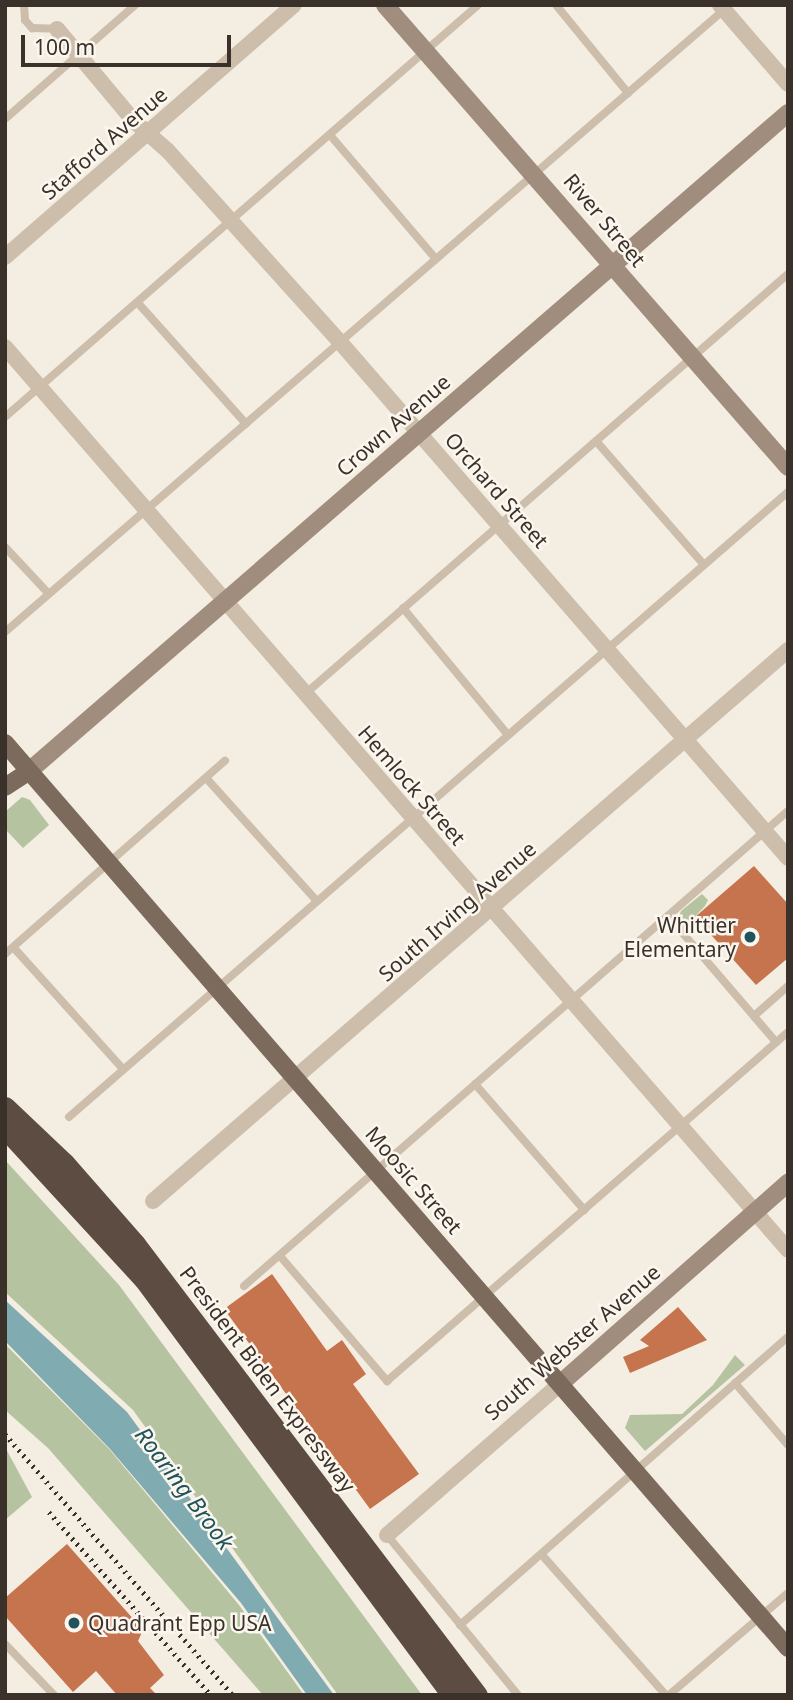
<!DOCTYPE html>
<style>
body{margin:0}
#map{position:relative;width:793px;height:1700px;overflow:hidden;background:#f4ede1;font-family:"Noto Sans",sans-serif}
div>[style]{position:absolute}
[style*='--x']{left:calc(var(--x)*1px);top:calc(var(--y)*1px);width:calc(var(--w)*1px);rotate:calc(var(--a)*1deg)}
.green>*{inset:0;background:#b5c3a0}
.water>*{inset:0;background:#80abb1}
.building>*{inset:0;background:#c6744d}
.lane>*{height:8px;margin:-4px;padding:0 4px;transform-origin:4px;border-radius:4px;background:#cdbeac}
.street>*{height:16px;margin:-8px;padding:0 8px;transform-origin:8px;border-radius:8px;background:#cdbeac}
.secondary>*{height:18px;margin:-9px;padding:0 9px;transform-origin:9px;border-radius:9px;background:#a08d7d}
.primary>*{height:18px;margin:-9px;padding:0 9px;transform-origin:9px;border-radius:9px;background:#7c6a5c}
.highway>*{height:21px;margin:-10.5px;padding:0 10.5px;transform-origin:10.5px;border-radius:10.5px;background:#5c4c42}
.rail>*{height:4.5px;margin-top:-2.25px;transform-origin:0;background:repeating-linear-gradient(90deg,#3b312b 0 2px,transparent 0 7px)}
.dots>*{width:19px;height:19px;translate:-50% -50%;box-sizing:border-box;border:4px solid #fbf6ee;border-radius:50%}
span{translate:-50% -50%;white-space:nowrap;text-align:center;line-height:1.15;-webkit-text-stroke:5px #fbf6ee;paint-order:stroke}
.street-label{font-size:21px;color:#3b312b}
.poi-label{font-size:21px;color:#3b312b}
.right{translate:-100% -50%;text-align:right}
.left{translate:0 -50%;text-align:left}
.water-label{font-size:23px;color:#20545d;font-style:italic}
.frame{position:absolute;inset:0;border:7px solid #3b312b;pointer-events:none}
.scale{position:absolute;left:21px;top:35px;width:210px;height:32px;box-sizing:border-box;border:4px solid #3b312b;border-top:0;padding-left:9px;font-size:21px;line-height:24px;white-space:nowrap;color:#3b312b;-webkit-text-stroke:5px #fbf6ee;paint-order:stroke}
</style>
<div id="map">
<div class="green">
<div style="clip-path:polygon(22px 797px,30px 800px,49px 825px,23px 848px,5px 829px,5px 812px)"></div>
<div style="clip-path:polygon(702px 894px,708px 900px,705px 906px,683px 929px,678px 919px,681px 911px)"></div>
<div style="clip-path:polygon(5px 1160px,119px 1285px,422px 1695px,338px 1695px,133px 1410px,5px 1292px)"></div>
<div style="clip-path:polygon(5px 1344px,110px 1450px,239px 1605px,304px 1695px,263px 1695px,48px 1448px,5px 1410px)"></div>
<div style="clip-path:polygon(735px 1355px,745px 1365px,645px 1451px,625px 1428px,630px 1415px,682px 1414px,713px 1385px)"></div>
<div style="clip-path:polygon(5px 1447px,32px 1497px,5px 1520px)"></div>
</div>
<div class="water">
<div style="clip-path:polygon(5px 1300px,127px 1412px,334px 1695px,307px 1695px,241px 1603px,110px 1449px,5px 1341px)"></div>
</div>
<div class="building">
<div style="clip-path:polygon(754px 866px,788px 904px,788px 958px,756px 985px,695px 917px)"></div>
<div style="clip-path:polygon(272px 1274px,327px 1351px,342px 1340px,366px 1374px,353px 1384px,419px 1474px,370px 1509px,224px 1309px)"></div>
<div style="clip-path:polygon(678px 1307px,707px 1340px,630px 1373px,623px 1357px,649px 1346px,640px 1340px)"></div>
<div style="clip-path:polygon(67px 1544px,143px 1630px,138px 1641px,164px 1675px,150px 1688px,157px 1695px,117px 1695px,96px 1671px,73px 1692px,5px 1616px,5px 1598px)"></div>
</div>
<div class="lane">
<div style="--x:24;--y:5;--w:15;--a:86"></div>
<div style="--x:25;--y:20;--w:11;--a:49"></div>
<div style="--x:32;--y:28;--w:25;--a:2"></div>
<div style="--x:556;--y:5;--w:114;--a:50.7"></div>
<div style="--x:5;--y:119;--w:173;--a:-41.2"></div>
<div style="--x:330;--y:135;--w:163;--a:49.5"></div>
<div style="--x:138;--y:303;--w:162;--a:48.2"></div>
<div style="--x:5;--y:417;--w:627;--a:-41.06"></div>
<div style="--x:596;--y:441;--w:164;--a:48.9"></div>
<div style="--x:5;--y:547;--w:64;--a:46.9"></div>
<div style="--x:403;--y:608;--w:165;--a:50.4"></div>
<div style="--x:5;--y:632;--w:952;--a:-40.87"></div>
<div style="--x:305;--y:694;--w:640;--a:-41.01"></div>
<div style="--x:207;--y:779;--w:163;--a:48"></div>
<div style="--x:668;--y:916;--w:166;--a:49.4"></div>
<div style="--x:14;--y:948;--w:163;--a:48"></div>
<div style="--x:5;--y:954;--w:293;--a:-41.3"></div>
<div style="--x:754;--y:1016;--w:45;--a:-41.4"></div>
<div style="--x:475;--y:1084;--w:167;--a:49.1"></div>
<div style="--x:69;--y:1117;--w:953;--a:-41"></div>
<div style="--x:280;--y:1256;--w:165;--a:49.4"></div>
<div style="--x:387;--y:1381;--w:532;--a:-41.03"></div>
<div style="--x:244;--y:1286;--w:722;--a:-41.13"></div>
<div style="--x:735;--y:1383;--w:82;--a:49.5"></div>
<div style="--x:387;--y:1535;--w:207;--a:50.7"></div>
<div style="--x:542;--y:1555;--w:187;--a:48.5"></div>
<div style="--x:460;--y:1625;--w:436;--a:-41.3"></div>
<div style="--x:5;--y:1644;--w:71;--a:46.1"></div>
<div style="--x:669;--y:1695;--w:157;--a:-40.6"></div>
</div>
<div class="street">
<div style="--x:720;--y:5;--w:104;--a:49.3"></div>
<div style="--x:57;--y:29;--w:120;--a:50.1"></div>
<div style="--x:134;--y:121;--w:45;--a:41.4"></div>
<div style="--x:168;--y:151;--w:257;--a:48"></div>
<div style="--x:340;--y:342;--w:683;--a:49.03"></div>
<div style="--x:5;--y:257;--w:383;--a:-41.1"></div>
<div style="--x:5;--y:347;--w:1195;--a:49.07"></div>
<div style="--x:153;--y:1201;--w:841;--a:-40.95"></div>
<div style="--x:387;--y:1535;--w:231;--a:-41.1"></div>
</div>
<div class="secondary">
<div style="--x:385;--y:5;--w:613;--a:48.9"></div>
<div style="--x:28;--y:772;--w:1006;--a:-40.93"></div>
<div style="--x:561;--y:1383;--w:303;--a:-41.4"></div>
</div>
<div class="primary">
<div style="--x:5;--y:743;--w:1197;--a:49.13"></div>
<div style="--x:5;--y:787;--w:27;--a:-33"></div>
</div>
<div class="highway">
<div style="--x:5;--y:1107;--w:81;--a:43.5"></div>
<div style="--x:64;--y:1163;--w:108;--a:48.8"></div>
<div style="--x:135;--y:1244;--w:566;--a:52.83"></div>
<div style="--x:5;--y:1128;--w:205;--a:47.4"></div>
<div style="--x:144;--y:1279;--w:518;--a:53.48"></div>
</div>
<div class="rail">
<div style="--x:5;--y:1434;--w:347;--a:48.9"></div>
<div style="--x:49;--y:1512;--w:244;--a:48.5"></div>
</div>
<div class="dots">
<div style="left:750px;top:937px;background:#20545d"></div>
<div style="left:74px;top:1623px;background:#20545d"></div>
</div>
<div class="street-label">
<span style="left:104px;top:143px;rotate:-41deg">Stafford Avenue</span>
<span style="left:605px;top:220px;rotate:50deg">River Street</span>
<span style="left:393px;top:425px;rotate:-41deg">Crown Avenue</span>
<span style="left:497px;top:490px;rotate:49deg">Orchard Street</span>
<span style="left:412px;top:785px;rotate:49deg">Hemlock Street</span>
<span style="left:457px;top:911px;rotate:-41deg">South Irving Avenue</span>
<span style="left:414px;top:1180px;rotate:49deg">Moosic Street</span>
<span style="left:572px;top:1342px;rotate:-41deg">South Webster Avenue</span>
<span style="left:268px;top:1379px;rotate:53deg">President Biden Expressway</span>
</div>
<div class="poi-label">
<span class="right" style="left:736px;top:937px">Whittier<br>Elementary</span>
<span class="left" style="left:88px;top:1623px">Quadrant Epp USA</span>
</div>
<div class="water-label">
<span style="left:185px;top:1488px;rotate:53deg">Roaring Brook</span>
</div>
<div class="frame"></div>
<div class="scale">100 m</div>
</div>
